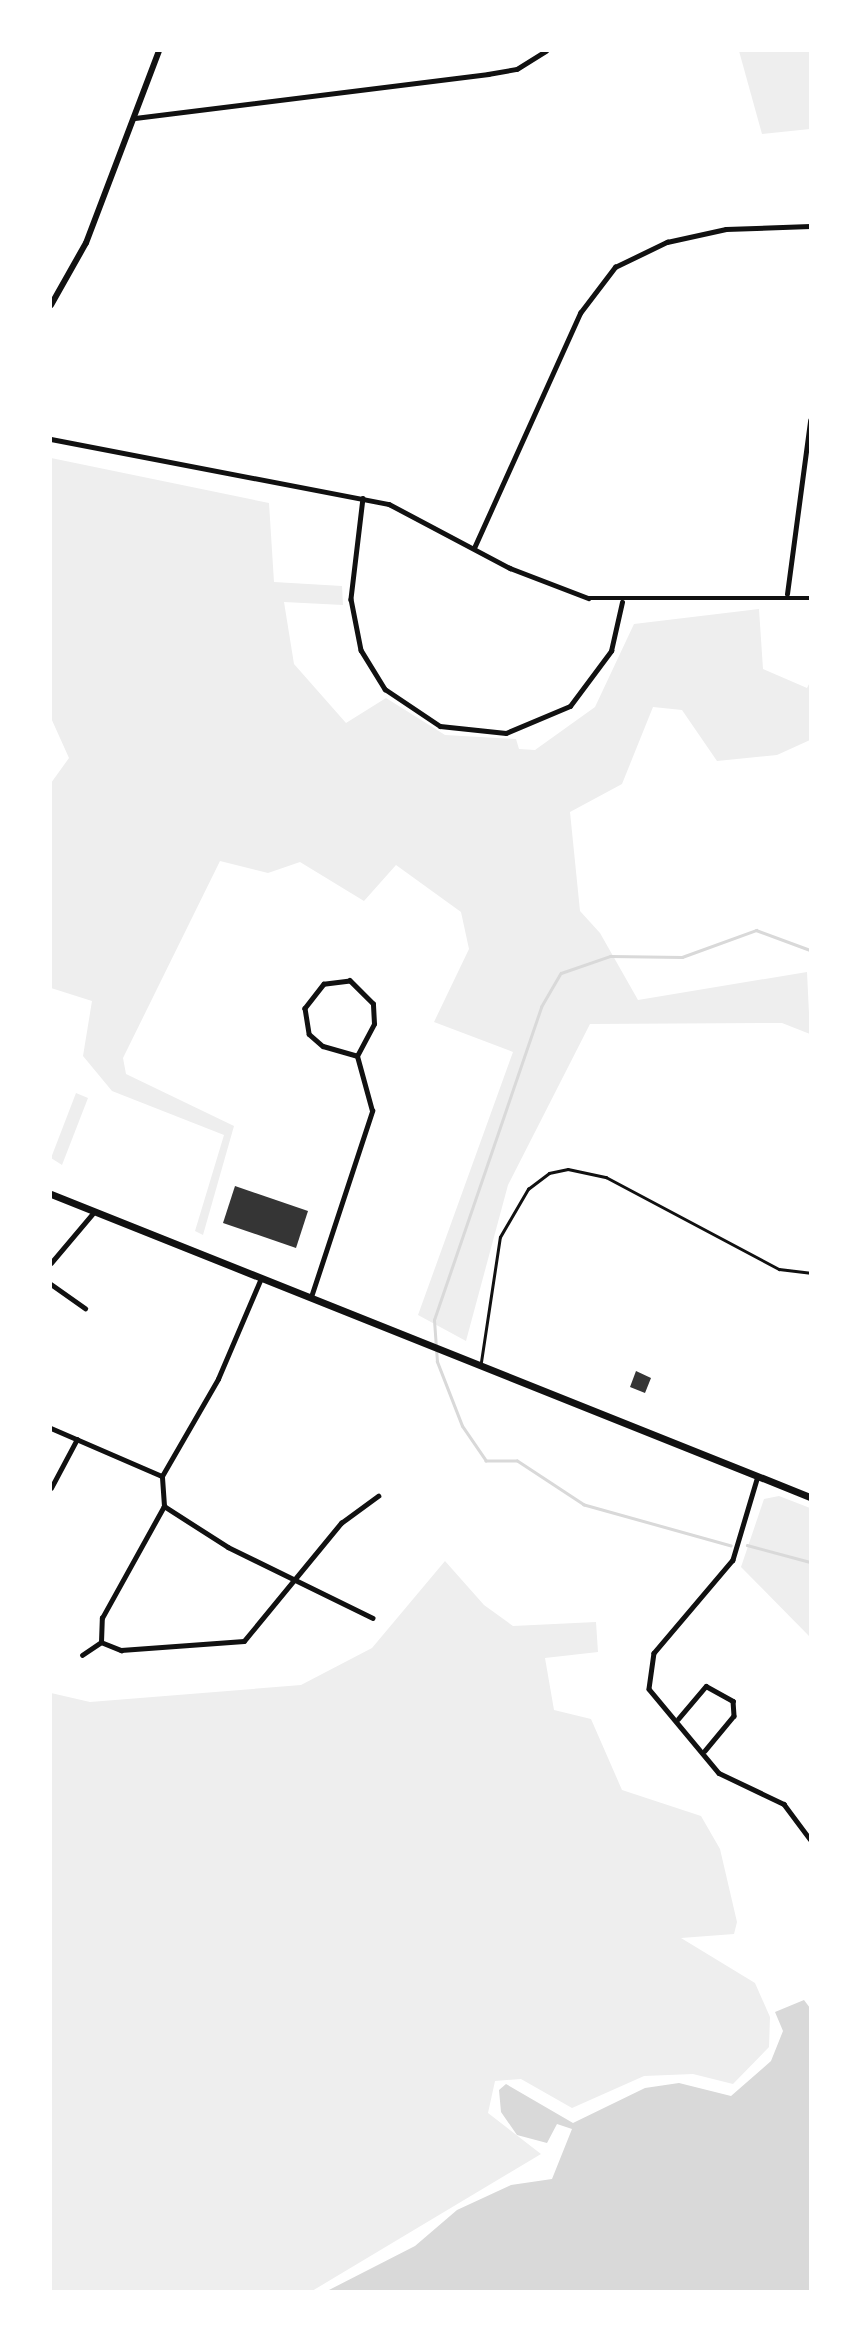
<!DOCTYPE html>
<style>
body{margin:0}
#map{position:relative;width:861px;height:2342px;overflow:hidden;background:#fff;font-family:"Public Sans",sans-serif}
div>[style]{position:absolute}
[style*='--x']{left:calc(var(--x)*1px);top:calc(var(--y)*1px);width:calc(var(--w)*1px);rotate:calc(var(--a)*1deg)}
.green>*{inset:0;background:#eee}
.water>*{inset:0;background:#d9d9d9}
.stream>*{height:2.5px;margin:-1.25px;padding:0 1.25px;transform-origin:1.25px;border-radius:1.25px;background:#d9d9d9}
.building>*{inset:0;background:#353535}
.service>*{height:2.5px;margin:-1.25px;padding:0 1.25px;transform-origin:1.25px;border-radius:1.25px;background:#111}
.minor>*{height:4.5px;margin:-2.25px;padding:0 2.25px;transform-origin:2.25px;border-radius:2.25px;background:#111}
.secondary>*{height:6px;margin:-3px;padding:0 3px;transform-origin:3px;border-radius:3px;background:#111}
.primary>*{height:7px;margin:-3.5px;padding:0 3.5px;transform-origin:3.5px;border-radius:3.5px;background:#111}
span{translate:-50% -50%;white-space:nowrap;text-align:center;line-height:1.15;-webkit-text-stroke:7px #fff;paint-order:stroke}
.frame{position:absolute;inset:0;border:52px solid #fff;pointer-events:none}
</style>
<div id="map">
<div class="green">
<div style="clip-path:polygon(739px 51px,810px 51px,810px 129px,762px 134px)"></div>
<div style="clip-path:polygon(51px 458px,269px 503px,274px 582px,342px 586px,343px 605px,284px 602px,294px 664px,346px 723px,386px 698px,445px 735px,516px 739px,519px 749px,535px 750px,595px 707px,634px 624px,759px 609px,763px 669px,807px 688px,810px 682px,810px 740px,777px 755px,717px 761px,682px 710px,653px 707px,622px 784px,570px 812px,580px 911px,600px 933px,638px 1000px,807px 972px,810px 1034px,782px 1023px,590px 1024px,508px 1185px,466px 1341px,418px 1315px,513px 1052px,434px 1022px,469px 949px,461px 912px,396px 865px,364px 901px,300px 862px,268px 873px,220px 861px,123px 1058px,126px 1074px,234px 1126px,203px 1235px,195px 1231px,224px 1135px,112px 1091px,83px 1056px,92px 1001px,51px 988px,51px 783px,69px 758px,51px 718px)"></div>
<div style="clip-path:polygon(76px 1093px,88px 1098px,62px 1165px,51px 1158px)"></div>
<div style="clip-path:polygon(779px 1496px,810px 1508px,810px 1637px,741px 1567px,764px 1499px)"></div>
<div style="clip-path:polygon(445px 1561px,484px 1605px,513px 1626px,596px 1622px,598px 1652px,545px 1658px,554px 1710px,591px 1719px,622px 1790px,701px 1816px,720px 1849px,737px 1922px,734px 1934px,681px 1938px,755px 1983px,770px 2017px,769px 2047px,733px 2084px,693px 2074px,644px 2076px,572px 2108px,521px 2079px,495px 2081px,488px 2113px,541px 2154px,312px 2291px,51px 2291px,51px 1693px,90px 1702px,301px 1685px,372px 1648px)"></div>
</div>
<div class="water">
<div style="clip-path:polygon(804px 2000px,810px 2008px,810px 2291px,327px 2291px,415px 2246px,457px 2210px,511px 2185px,552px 2179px,572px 2129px,557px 2124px,547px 2143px,517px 2135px,501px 2112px,499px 2090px,506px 2084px,573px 2123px,645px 2088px,679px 2083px,731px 2096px,771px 2061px,783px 2031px,775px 2012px)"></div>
</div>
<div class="stream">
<div style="--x:747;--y:1545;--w:65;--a:15.1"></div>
<div style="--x:731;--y:1546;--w:153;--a:-164.4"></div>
<div style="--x:584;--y:1505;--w:80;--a:-146.7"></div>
<div style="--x:517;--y:1461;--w:31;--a:180"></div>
<div style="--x:486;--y:1461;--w:42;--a:-124.4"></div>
<div style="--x:462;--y:1426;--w:69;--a:-111.3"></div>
<div style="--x:437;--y:1362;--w:42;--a:-94.1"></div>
<div style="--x:434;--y:1320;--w:331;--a:-71.1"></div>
<div style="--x:541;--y:1007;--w:39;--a:-60"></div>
<div style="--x:561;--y:973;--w:52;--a:-19.1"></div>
<div style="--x:610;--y:956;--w:72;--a:0.8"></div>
<div style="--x:682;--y:957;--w:79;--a:-20"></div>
<div style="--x:756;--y:930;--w:58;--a:20.3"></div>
</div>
<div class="building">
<div style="clip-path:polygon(235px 1186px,308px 1211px,296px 1248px,223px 1223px)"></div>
<div style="clip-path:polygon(636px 1371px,651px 1378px,645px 1393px,630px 1387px)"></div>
</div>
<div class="service">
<div style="--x:481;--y:1362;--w:126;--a:-81.4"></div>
<div style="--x:500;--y:1237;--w:56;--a:-59.7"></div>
<div style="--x:528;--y:1189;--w:26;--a:-37"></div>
<div style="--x:549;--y:1173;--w:19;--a:-12"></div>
<div style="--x:568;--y:1169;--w:39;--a:12"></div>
<div style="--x:606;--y:1177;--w:196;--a:28"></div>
<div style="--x:779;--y:1269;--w:31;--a:7"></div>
</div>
<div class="minor">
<div style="--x:135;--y:118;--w:356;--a:-7.1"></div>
<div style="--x:488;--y:74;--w:29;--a:-10"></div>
<div style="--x:517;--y:69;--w:34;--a:-32"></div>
<div style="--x:51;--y:439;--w:344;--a:10.9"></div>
<div style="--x:389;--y:504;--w:137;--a:27.9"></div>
<div style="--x:510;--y:568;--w:84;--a:21"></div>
<div style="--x:588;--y:598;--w:222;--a:0"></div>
<div style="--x:363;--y:498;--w:102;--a:96.8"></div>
<div style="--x:351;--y:599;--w:52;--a:78.9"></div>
<div style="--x:361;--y:650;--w:46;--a:58.4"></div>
<div style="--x:385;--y:689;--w:66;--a:33.9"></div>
<div style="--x:440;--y:726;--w:66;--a:6.1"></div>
<div style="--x:506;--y:733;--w:69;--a:-22.9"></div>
<div style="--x:570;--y:706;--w:69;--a:-53.3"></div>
<div style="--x:611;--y:651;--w:50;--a:-77.3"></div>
<div style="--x:474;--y:548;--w:258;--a:-65.7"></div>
<div style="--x:580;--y:313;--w:58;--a:-52.7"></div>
<div style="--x:615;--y:267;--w:58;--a:-25.7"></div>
<div style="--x:667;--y:242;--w:60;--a:-12.4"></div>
<div style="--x:726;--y:229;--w:84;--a:-2"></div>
<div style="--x:787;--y:594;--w:175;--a:-82.4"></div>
<div style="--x:51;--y:1263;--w:67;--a:-49.9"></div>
<div style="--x:51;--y:1284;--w:42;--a:35.2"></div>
<div style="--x:311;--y:1297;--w:196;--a:-71.8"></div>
<div style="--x:372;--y:1111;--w:57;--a:-105.3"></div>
<div style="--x:357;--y:1056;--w:36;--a:-62"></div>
<div style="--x:374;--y:1024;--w:20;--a:-93"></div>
<div style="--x:373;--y:1004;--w:33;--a:-135"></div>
<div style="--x:350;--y:981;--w:26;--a:173"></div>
<div style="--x:324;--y:984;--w:31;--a:128"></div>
<div style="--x:305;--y:1008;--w:26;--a:81"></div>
<div style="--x:309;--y:1034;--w:18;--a:41"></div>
<div style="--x:323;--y:1046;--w:35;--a:16"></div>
<div style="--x:51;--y:1428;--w:121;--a:23.4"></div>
<div style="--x:758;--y:1476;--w:88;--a:106.6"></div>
<div style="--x:733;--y:1560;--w:122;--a:130.3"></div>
<div style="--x:654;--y:1653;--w:36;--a:98"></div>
<div style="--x:649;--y:1689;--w:109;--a:50.2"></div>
<div style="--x:719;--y:1773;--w:72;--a:25.5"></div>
<div style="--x:784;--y:1804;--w:44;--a:53.4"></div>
<div style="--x:51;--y:1488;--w:55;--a:-62"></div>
<div style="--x:164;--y:1506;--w:76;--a:32.6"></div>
<div style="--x:228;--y:1547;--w:161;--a:26.1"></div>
<div style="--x:101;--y:1642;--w:22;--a:22"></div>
<div style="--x:121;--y:1650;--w:123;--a:-4.2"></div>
<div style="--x:244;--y:1641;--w:153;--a:-50.6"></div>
<div style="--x:341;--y:1523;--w:46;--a:-36.1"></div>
<div style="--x:82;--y:1655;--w:23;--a:-34"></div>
<div style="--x:101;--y:1642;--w:24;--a:-88"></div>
<div style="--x:102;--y:1618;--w:128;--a:-61"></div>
<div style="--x:164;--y:1506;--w:30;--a:-94"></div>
<div style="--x:162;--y:1476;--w:112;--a:-60"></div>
<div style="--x:218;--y:1379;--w:110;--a:-66.9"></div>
<div style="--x:678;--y:1719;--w:43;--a:-49.7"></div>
<div style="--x:706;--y:1686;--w:31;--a:29"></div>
<div style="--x:733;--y:1701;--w:15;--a:86"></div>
<div style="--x:734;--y:1716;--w:45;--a:129.6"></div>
</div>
<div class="secondary">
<div style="--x:51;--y:305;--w:71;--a:-60.6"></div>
<div style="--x:86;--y:243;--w:205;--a:-69.2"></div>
</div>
<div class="primary">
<div style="--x:51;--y:1194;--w:817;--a:21.76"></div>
</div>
<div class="frame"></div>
</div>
